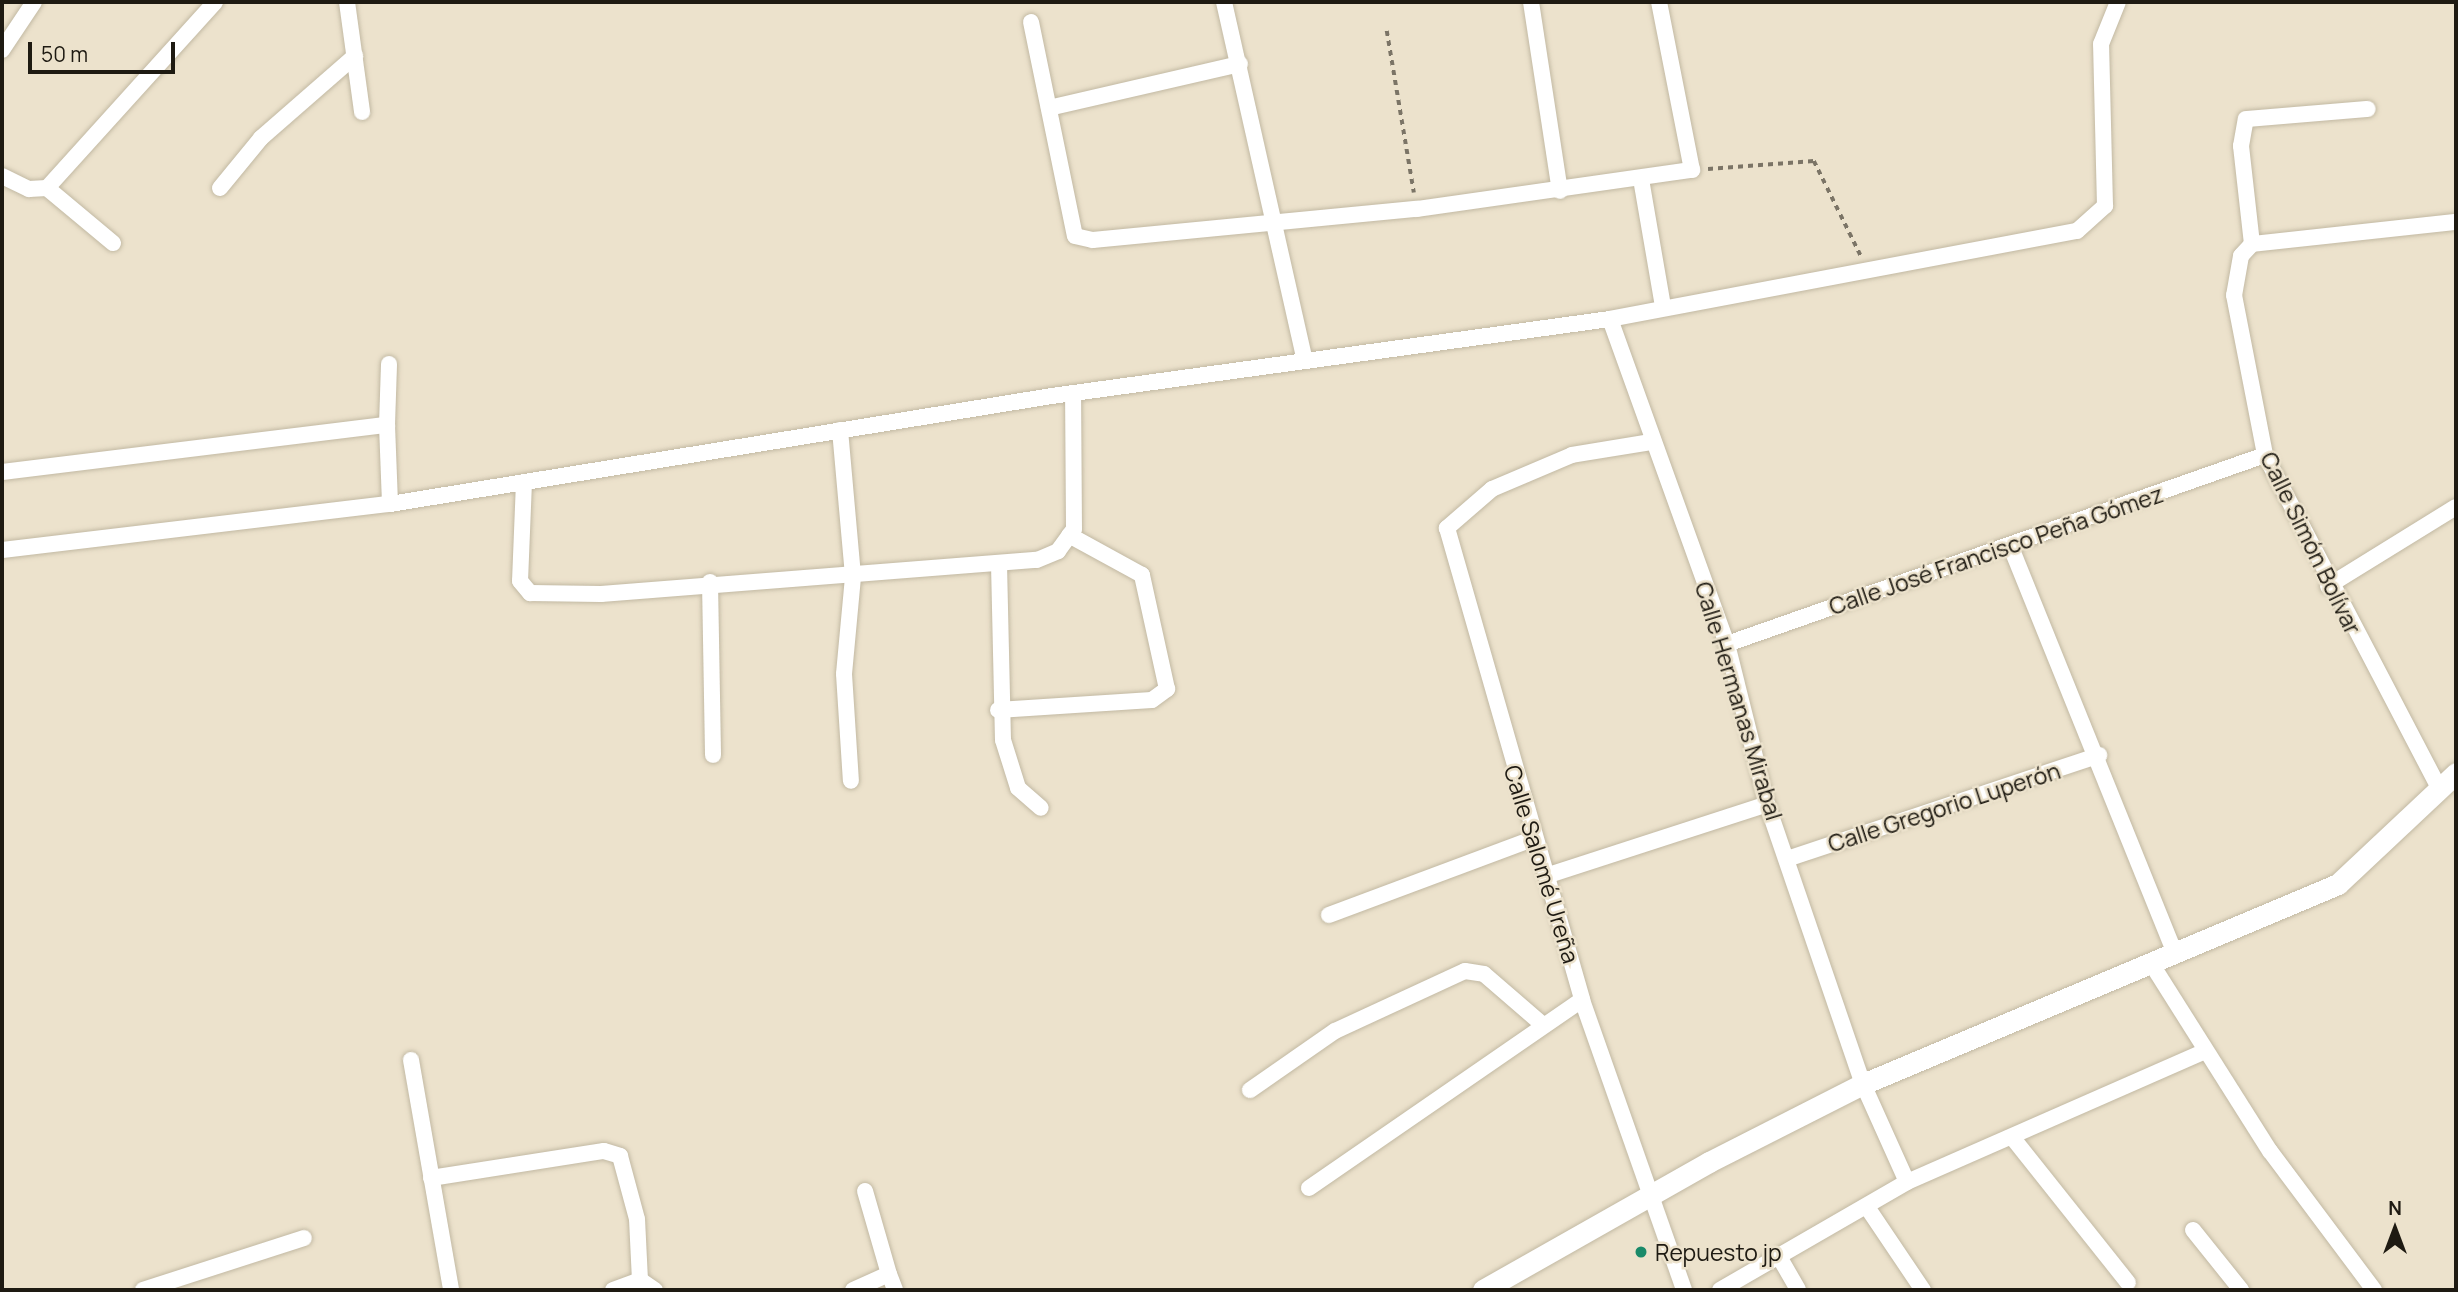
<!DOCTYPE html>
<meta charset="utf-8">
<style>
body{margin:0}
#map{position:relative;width:2458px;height:1292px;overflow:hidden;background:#ece2cc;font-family:Manrope,sans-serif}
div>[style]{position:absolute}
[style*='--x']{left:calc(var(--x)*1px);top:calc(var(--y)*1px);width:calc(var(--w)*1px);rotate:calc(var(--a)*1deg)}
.path>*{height:3.5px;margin-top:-1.75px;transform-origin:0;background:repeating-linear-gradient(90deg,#7b7466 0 5px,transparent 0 10px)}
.roads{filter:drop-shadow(0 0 2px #c2b9a3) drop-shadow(0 0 2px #c2b9a3)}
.minor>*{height:16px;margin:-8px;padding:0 8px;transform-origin:8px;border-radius:8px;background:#fff}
.tertiary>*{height:21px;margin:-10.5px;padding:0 10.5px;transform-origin:10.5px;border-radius:10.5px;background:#fff}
.dots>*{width:19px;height:19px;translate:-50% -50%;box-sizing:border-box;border:4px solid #ece2cc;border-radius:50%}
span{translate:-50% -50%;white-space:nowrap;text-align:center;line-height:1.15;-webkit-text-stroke:5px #ece2cc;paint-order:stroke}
.street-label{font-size:23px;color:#1e1a12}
.poi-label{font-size:23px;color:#1e1a12}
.left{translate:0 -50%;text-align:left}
.frame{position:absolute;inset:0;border:4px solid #1e1a12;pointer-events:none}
.north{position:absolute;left:2360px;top:1194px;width:70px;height:70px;-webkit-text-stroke:5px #ece2cc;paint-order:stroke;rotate:0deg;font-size:19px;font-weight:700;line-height:28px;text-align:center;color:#1e1a12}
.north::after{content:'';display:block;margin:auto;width:24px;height:32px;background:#1e1a12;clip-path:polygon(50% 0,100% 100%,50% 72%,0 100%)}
.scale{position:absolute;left:28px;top:42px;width:147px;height:32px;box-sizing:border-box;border:4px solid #1e1a12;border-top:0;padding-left:9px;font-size:21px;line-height:24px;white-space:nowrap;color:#1e1a12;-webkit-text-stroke:5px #ece2cc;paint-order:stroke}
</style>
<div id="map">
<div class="path">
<div style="--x:1387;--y:31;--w:164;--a:80.5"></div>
<div style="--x:1708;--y:169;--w:106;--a:-4.3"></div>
<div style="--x:1814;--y:161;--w:106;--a:63.7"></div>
</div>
<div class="roads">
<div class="minor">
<div style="--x:347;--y:2;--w:111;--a:82.2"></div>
<div style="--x:1224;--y:2;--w:367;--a:77.3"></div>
<div style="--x:1531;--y:2;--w:191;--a:81.3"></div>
<div style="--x:1031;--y:22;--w:218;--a:78.4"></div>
<div style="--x:1075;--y:236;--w:18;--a:13"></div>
<div style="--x:1093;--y:240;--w:325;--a:-5.5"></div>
<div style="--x:1417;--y:209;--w:278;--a:-8.1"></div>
<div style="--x:1692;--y:170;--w:171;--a:-101.1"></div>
<div style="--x:2;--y:50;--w:58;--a:-56.3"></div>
<div style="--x:1049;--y:108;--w:196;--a:-13"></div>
<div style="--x:2;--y:176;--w:30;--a:26"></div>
<div style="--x:29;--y:189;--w:18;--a:-3"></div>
<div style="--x:47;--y:188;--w:251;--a:-47.9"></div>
<div style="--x:1641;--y:179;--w:130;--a:80.2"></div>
<div style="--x:47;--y:188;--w:86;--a:39.8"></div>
<div style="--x:220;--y:188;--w:65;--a:-50.6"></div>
<div style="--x:261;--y:138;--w:125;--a:-41.1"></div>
<div style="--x:2252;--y:244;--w:16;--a:133"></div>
<div style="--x:2241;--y:256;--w:40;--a:100"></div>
<div style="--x:2234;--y:295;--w:163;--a:79"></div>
<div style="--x:2265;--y:455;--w:376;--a:62.4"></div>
<div style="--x:2252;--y:244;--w:99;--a:-96.4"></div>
<div style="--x:2241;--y:146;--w:27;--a:-80"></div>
<div style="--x:2246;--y:119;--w:122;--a:-4.7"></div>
<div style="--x:2252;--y:244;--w:205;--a:-6.2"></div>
<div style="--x:1610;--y:319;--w:345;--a:70.2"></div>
<div style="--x:1727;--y:644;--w:165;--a:76"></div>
<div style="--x:1767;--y:804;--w:296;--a:71.1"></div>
<div style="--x:1863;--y:1084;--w:107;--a:65.8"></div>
<div style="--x:387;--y:425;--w:61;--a:-88.1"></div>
<div style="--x:840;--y:430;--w:148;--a:84.9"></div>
<div style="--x:853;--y:577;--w:97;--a:95.3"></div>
<div style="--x:844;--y:674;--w:107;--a:86.3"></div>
<div style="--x:1651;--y:442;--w:80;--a:170.7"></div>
<div style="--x:1572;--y:455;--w:87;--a:157"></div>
<div style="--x:1492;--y:489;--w:60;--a:139.1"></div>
<div style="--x:1447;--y:528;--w:491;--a:74"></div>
<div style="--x:1582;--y:1000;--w:307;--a:70.6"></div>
<div style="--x:2;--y:472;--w:388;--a:-7"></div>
<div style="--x:387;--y:425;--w:79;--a:87.8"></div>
<div style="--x:524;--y:482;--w:99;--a:92.3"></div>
<div style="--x:520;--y:581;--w:16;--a:50"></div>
<div style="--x:530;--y:593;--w:71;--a:0.8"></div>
<div style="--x:601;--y:594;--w:437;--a:-4.5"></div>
<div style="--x:1037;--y:560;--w:23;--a:-23"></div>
<div style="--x:1058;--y:551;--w:27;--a:-54"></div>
<div style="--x:1074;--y:529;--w:136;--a:-90.4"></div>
<div style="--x:2010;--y:545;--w:440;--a:68"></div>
<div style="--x:2;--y:550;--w:391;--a:-6.8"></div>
<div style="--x:390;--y:504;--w:671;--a:-9.27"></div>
<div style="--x:1052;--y:396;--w:563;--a:-7.86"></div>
<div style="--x:1610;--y:319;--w:475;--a:-10.7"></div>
<div style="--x:2077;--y:231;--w:38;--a:-42"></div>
<div style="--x:2105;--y:206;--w:162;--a:-91.4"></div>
<div style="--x:2101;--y:44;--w:45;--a:-68"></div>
<div style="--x:999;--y:564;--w:176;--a:88.7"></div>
<div style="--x:1003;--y:740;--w:50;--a:72.6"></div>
<div style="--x:1018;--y:788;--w:30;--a:41"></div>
<div style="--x:710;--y:582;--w:173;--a:89"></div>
<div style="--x:2328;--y:586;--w:150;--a:-31.7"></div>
<div style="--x:1727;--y:644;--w:570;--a:-19.36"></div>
<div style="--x:998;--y:710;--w:154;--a:-3.7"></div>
<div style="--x:1152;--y:700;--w:19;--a:-36"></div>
<div style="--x:1167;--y:689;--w:117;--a:-102.4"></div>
<div style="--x:1142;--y:575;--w:83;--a:-151.3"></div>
<div style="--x:1790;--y:858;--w:326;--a:-18.4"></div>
<div style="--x:1546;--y:876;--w:232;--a:-18"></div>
<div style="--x:1329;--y:915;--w:217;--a:-20.5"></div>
<div style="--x:2151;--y:963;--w:222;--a:57.7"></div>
<div style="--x:2270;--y:1151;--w:174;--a:53.2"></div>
<div style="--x:411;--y:1060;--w:233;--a:80.1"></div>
<div style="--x:1250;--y:1090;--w:103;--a:-34.8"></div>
<div style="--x:1335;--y:1031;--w:143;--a:-24.8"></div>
<div style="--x:1465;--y:971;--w:19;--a:9"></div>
<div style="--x:1484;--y:974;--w:78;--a:40.8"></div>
<div style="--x:2012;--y:1137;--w:186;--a:51.5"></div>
<div style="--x:431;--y:1178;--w:175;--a:-8.9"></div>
<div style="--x:604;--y:1151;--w:17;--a:17"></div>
<div style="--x:620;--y:1156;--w:65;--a:74.9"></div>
<div style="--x:637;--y:1219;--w:61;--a:87.2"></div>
<div style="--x:1309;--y:1188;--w:331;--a:-34.6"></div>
<div style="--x:865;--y:1191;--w:86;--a:73.9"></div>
<div style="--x:1869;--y:1210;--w:97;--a:56"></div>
<div style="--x:2193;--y:1230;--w:77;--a:51.3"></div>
<div style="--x:1781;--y:1260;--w:34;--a:60"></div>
<div style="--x:143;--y:1290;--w:169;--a:-17.9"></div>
<div style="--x:613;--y:1290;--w:29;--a:-20"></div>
<div style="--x:640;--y:1280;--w:18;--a:34"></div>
<div style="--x:853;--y:1290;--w:39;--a:-24"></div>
<div style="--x:889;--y:1274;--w:17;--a:69"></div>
<div style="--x:1720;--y:1290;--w:216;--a:-30"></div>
<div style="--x:1907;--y:1182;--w:326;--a:-23.7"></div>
</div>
<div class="tertiary">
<div style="--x:1483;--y:1290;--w:260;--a:-29.5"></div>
<div style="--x:1709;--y:1162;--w:173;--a:-26.9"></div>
<div style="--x:1863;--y:1084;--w:515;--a:-22.83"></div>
<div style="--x:2338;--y:884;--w:162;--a:-43.2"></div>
</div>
</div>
<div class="dots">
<div style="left:1641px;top:1252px;background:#1a8a69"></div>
</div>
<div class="street-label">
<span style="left:2311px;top:543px;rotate:64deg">Calle Simón Bolívar</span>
<span style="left:1996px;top:550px;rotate:-19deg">Calle José Francisco Peña Gómez</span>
<span style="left:1739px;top:701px;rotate:73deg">Calle Hermanas Mirabal</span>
<span style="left:1944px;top:807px;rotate:-18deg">Calle Gregorio Luperón</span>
<span style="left:1542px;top:864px;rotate:73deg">Calle Salomé Ureña</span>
</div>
<div class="poi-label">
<span class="left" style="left:1655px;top:1252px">Repuesto jp</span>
</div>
<div class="frame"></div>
<div class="north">N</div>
<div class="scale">50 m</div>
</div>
